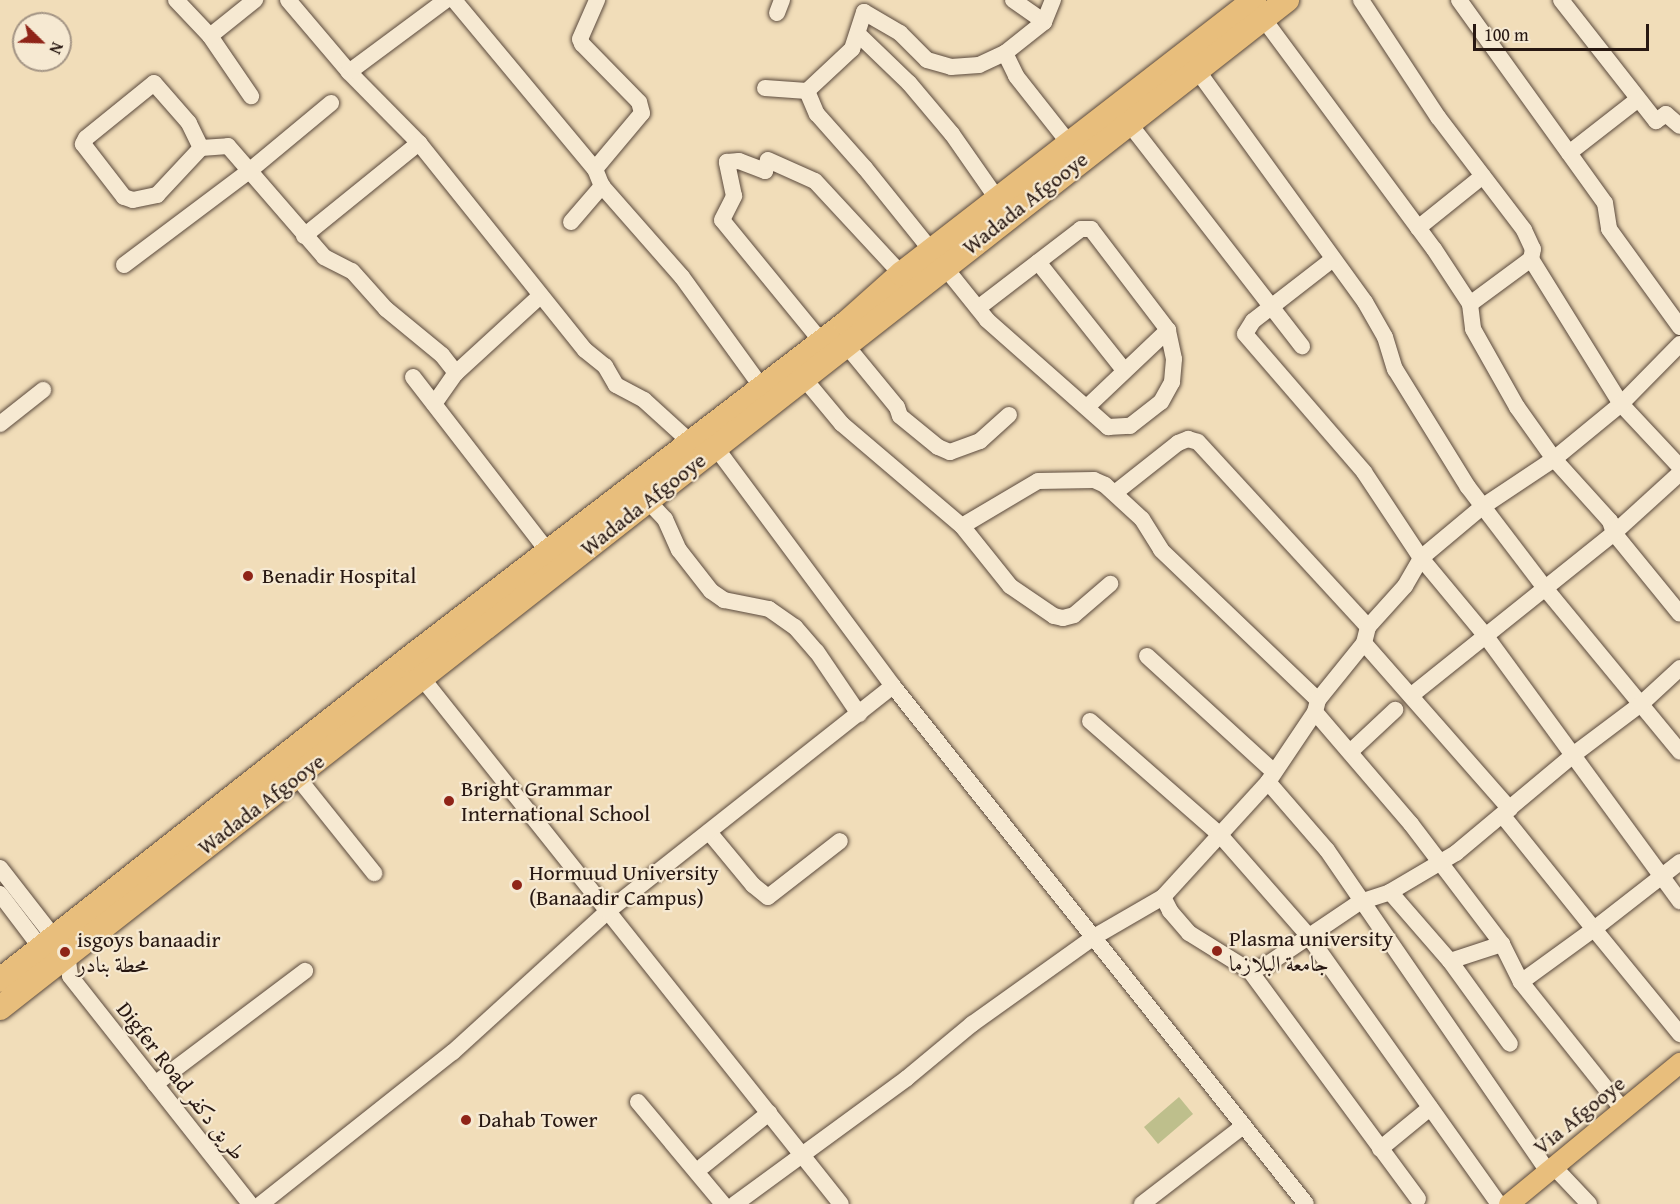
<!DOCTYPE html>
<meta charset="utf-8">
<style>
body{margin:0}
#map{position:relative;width:1680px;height:1204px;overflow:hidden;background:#f1ddb9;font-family:"Gentium Book Plus",Amiri,serif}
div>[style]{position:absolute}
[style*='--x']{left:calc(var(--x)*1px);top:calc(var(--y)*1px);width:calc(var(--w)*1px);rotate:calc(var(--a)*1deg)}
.green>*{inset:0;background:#bebf8c}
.roads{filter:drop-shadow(0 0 2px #5a493c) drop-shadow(0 0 2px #5a493c)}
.minor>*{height:16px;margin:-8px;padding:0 8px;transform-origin:8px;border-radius:8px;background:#f6e9d2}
.major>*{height:20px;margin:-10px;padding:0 10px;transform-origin:10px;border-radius:10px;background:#e8be7c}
.highway>*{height:24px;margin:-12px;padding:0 12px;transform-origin:12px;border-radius:12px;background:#e8be7c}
.dots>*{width:16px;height:16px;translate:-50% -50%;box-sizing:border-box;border:3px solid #f6e9d2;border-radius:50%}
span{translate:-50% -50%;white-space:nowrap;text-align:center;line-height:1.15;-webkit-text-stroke:4.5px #f6e9d2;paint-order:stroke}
.street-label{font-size:22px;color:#281812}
.poi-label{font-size:22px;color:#281812}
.left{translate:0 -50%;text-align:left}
.north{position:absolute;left:12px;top:12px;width:60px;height:60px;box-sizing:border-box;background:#f6e9d2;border:2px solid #a49585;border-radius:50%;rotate:113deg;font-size:16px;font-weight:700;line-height:24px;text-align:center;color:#281812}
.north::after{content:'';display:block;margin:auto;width:21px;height:27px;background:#8f2418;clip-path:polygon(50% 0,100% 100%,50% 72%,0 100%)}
.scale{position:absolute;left:1473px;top:24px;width:176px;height:27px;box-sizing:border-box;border:3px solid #281812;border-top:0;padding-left:8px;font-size:18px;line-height:21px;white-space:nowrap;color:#281812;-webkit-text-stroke:4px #f6e9d2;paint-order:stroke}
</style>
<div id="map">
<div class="green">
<div style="clip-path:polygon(1179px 1097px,1193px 1114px,1158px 1144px,1144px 1127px)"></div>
</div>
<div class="roads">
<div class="minor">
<div style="--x:176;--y:0;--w:50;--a:46.6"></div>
<div style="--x:210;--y:36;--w:73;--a:55.7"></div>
<div style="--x:288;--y:0;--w:94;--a:49.7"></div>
<div style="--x:349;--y:72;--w:100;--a:45.4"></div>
<div style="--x:419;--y:143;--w:265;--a:51.3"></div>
<div style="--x:585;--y:350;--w:26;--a:39"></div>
<div style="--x:605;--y:366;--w:22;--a:60"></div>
<div style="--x:616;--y:385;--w:32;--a:28"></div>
<div style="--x:644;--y:400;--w:72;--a:42.2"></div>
<div style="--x:454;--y:0;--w:220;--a:50.2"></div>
<div style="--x:595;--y:169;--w:18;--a:68"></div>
<div style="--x:602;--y:186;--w:121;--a:48.7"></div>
<div style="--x:682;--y:277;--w:135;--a:54.1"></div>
<div style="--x:1013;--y:0;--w:38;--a:35"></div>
<div style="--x:1361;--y:0;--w:140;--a:56.7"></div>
<div style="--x:1438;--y:117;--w:142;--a:52.7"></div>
<div style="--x:1524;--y:230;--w:21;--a:65"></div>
<div style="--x:1533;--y:249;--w:10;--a:101"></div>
<div style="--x:1531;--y:259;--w:76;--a:143.6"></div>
<div style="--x:1470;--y:304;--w:25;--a:83"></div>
<div style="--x:1473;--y:329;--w:90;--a:60.6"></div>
<div style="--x:1517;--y:407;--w:64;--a:54.6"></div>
<div style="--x:1554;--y:459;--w:84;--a:47.9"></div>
<div style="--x:1610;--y:521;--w:13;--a:72"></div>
<div style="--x:1614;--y:533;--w:104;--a:50.8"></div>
<div style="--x:1459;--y:0;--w:250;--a:54.3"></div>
<div style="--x:1605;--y:203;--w:26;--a:81"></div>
<div style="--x:1609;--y:229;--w:121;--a:54.1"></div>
<div style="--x:1561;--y:0;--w:154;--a:51.9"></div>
<div style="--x:1656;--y:121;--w:12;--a:-35"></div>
<div style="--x:1666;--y:114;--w:18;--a:41"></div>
<div style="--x:1257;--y:10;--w:297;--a:53.5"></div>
<div style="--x:1434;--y:249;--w:66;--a:56.8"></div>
<div style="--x:777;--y:13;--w:14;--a:-69"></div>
<div style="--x:858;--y:34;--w:71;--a:43.9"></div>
<div style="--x:909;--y:83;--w:67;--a:49.9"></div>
<div style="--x:952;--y:134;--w:80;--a:55.1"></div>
<div style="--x:210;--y:36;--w:58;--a:-38.7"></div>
<div style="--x:1005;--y:53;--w:25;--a:64"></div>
<div style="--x:1016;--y:76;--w:97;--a:51.7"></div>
<div style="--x:1197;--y:70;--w:286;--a:54.1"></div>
<div style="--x:1365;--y:302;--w:40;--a:60.3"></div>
<div style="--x:1385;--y:337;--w:34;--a:73"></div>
<div style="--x:1395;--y:369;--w:139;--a:58.3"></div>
<div style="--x:1468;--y:487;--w:127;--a:52.7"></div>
<div style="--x:1545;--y:588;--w:212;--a:50.5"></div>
<div style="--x:349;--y:72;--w:121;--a:-36.6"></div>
<div style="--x:765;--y:88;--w:42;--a:4.1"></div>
<div style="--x:807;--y:91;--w:62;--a:-43"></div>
<div style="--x:852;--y:49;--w:39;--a:-72"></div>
<div style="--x:864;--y:12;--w:42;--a:30.3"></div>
<div style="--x:900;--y:33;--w:38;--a:45"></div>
<div style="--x:927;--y:60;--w:25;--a:16"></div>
<div style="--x:951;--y:67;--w:28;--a:-4"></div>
<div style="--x:979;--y:65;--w:29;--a:-25"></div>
<div style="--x:1005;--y:53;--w:50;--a:-38.5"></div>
<div style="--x:1044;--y:22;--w:24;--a:-68"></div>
<div style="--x:807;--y:91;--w:25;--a:67"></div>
<div style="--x:817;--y:114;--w:72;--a:48.4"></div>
<div style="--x:865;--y:168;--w:195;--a:51.2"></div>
<div style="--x:987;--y:320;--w:162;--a:41.5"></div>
<div style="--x:1108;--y:427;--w:22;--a:-3"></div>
<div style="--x:1130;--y:426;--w:39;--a:-38"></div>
<div style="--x:1161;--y:402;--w:23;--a:-61"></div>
<div style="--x:1172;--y:382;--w:23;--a:-85"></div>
<div style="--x:1174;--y:359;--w:30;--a:-102"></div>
<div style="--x:1168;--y:330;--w:127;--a:-127.3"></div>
<div style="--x:1091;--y:229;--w:10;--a:180"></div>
<div style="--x:1081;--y:229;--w:130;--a:142.5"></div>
<div style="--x:1128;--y:122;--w:284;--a:52.2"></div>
<div style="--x:201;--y:148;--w:28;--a:-116"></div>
<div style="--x:189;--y:123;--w:53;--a:-131.2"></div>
<div style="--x:154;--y:83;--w:87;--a:141"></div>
<div style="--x:86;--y:138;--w:7;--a:117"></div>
<div style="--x:83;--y:144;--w:67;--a:52.3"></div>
<div style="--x:124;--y:197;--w:9;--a:18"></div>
<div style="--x:133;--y:200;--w:25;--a:-12"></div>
<div style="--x:157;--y:195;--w:64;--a:-46.9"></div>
<div style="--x:201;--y:148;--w:27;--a:-4"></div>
<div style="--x:228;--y:146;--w:147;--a:49.1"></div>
<div style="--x:324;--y:257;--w:31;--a:27"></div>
<div style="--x:352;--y:271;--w:51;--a:48.2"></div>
<div style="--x:386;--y:309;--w:72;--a:39.4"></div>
<div style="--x:442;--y:355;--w:23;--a:52"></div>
<div style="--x:1569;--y:153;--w:86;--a:-37.9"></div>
<div style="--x:595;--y:169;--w:73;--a:-50"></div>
<div style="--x:642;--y:113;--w:11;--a:-105"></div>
<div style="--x:639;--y:102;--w:81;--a:-134.5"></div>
<div style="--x:582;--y:44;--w:5;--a:-112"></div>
<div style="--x:580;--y:39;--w:43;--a:-66.4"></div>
<div style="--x:571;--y:222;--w:48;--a:-49.3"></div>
<div style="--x:1418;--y:228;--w:83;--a:-38.7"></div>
<div style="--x:304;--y:236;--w:148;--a:-39"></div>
<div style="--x:1333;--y:259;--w:101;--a:142.2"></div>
<div style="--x:1253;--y:321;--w:15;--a:122"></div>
<div style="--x:1245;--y:334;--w:182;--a:49.2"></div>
<div style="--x:1364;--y:472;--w:103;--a:56.5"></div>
<div style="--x:1421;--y:558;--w:100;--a:50.3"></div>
<div style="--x:1485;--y:635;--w:330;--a:53.8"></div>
<div style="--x:1531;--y:259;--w:171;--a:58.2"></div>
<div style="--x:1621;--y:404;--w:86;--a:46.9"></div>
<div style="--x:1038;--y:262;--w:138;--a:51.5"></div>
<div style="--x:124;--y:265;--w:155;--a:-36.9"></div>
<div style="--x:248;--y:172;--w:108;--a:-39.7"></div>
<div style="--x:821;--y:341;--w:156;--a:-129.3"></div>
<div style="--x:722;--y:220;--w:27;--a:-63"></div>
<div style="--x:734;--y:196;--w:35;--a:-102"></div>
<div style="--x:727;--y:162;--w:12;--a:-5"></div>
<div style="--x:739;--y:161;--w:28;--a:21"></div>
<div style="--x:765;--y:171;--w:11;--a:-75"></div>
<div style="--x:768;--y:160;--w:51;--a:24.1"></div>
<div style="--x:815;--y:181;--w:127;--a:47.2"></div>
<div style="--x:846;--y:345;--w:80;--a:50.6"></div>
<div style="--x:897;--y:407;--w:9;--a:72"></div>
<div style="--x:900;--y:416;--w:49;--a:39.2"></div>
<div style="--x:938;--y:447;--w:13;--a:23"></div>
<div style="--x:950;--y:452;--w:32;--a:-20"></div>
<div style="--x:980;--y:441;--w:39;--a:-42"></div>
<div style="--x:797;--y:370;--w:70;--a:50.2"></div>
<div style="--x:842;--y:424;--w:157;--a:40.4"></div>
<div style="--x:962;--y:526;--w:77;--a:51.3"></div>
<div style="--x:1010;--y:586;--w:53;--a:34.3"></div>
<div style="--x:1054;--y:616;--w:9;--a:13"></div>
<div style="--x:1063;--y:618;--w:11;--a:-15"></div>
<div style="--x:1074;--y:615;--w:48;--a:-40.7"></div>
<div style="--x:413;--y:377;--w:222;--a:52.3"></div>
<div style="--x:434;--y:404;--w:38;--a:-55"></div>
<div style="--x:456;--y:373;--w:114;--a:-42.5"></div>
<div style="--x:1087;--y:407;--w:112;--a:-43.5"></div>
<div style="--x:0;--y:424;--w:55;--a:-38.3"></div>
<div style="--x:711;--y:441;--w:305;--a:53.4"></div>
<div style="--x:893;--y:686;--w:662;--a:51.43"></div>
<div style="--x:1116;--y:492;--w:79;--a:-38.3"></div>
<div style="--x:1178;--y:443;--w:11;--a:-22"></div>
<div style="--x:1188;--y:439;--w:10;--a:17"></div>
<div style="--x:1198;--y:442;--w:251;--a:47.4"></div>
<div style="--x:648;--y:501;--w:25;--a:47"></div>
<div style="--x:665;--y:519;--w:34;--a:66"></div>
<div style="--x:679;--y:550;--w:52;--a:52"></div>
<div style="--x:711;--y:591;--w:16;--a:35"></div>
<div style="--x:724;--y:600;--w:46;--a:11.3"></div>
<div style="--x:769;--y:609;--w:32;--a:35"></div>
<div style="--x:795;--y:627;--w:33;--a:49"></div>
<div style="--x:817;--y:652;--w:75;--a:55.9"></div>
<div style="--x:962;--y:526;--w:88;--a:-30.6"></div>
<div style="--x:1038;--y:481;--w:56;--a:-1"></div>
<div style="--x:1094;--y:480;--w:12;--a:24"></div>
<div style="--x:1105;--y:485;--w:50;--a:42.6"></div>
<div style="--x:1142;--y:519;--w:36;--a:58"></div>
<div style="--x:1161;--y:550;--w:217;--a:43.7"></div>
<div style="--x:1364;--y:643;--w:221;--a:48.7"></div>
<div style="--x:1147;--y:656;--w:172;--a:42.4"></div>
<div style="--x:422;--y:678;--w:672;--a:51.46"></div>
<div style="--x:1413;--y:694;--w:258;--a:-38.7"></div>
<div style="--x:1614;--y:533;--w:89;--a:-42.3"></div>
<div style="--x:1315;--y:712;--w:148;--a:49.4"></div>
<div style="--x:1411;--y:824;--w:151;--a:52.8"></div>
<div style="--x:1502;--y:944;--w:42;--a:63.4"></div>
<div style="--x:1521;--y:982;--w:164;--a:51.4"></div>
<div style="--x:1090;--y:721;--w:173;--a:41.2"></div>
<div style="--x:1220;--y:835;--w:132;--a:48.7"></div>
<div style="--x:1307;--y:934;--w:331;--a:54.6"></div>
<div style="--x:1350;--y:752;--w:62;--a:-43"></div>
<div style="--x:298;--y:778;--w:122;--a:51.3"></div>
<div style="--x:1268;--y:782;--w:90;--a:49.1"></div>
<div style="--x:1327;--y:850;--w:391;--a:55.5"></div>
<div style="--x:1503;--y:816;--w:145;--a:51.2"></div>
<div style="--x:1594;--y:929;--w:109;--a:-37.9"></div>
<div style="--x:709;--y:832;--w:69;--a:50.3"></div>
<div style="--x:753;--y:885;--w:19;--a:39"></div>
<div style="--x:768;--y:897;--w:91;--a:-37.9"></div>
<div style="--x:0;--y:868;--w:109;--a:52.1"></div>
<div style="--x:67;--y:954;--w:22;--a:82"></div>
<div style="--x:70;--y:976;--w:290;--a:51.7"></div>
<div style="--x:1390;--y:892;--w:77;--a:-30.6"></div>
<div style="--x:1456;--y:853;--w:153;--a:-39.9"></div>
<div style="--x:1573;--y:755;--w:85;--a:-36.9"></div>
<div style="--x:1641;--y:704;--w:53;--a:-42.7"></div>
<div style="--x:0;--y:894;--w:78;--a:52.8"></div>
<div style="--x:1163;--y:897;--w:16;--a:63"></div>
<div style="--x:1170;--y:911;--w:29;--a:49"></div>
<div style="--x:1189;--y:933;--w:72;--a:31.9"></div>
<div style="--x:1250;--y:971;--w:19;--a:-21"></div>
<div style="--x:1268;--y:964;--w:111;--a:-34"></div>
<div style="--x:1360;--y:902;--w:32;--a:-18"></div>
<div style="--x:1390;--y:892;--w:91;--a:49"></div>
<div style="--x:1450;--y:961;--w:55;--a:-18.1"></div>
<div style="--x:1450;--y:961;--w:102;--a:54.1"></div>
<div style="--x:1250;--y:971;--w:283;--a:53.6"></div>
<div style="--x:1521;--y:982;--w:90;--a:-36"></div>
<div style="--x:1594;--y:929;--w:136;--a:50.7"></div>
<div style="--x:155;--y:1084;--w:188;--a:-37"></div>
<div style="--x:638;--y:1102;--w:133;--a:50.2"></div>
<div style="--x:1380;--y:1149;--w:65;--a:-39.4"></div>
<div style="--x:703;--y:1166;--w:85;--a:-38.8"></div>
<div style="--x:1554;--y:1167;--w:51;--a:46.6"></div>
<div style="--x:261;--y:1204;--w:245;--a:-38.4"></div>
<div style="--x:453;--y:1052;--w:210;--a:-42.3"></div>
<div style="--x:608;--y:911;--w:363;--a:-38.3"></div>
<div style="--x:735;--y:1204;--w:213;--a:-36.2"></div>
<div style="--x:907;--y:1078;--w:85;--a:-39.7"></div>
<div style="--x:972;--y:1024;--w:150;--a:-35.5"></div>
<div style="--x:1094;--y:937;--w:80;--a:-30.1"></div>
<div style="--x:1163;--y:897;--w:156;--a:-47.6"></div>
<div style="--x:1268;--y:782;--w:84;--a:-56.1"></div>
<div style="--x:1315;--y:712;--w:12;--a:-76"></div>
<div style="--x:1318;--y:700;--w:73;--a:-51.1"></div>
<div style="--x:1364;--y:643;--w:16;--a:-76"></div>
<div style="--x:1368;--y:627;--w:55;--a:-47.9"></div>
<div style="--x:1405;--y:586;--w:32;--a:-60"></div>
<div style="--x:1421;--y:558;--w:80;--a:-39.9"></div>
<div style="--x:1482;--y:507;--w:87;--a:-33.7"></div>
<div style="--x:1554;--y:459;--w:87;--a:-39.4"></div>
<div style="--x:1621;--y:404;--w:84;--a:-45.5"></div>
<div style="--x:1142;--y:1204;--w:126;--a:-37.6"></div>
</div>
<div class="major">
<div style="--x:1509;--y:1204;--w:222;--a:-39.5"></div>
</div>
<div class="highway">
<div style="--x:0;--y:980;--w:519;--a:-38.19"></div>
<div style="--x:408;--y:659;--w:552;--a:-37.49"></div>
<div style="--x:846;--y:323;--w:74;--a:-41.7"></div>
<div style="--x:901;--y:274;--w:447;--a:-37.8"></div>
<div style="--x:0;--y:1008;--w:1635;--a:-38.07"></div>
</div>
</div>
<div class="dots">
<div style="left:248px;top:576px;background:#8f2418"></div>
<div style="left:449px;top:801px;background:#8f2418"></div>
<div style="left:517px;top:885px;background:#8f2418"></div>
<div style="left:1217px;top:951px;background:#8f2418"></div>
<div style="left:65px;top:952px;background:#8f2418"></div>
<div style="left:466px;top:1120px;background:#8f2418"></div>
</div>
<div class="street-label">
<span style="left:1025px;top:203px;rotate:-38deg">Wadada Afgooye</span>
<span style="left:643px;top:504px;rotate:-38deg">Wadada Afgooye</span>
<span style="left:261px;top:804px;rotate:-37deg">Wadada Afgooye</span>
<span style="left:181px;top:1081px;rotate:52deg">Digfer Road طريق دكفر</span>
<span style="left:1579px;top:1115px;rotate:-39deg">Via Afgooye</span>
</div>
<div class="poi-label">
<span class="left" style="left:262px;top:576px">Benadir Hospital</span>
<span class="left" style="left:461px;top:801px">Bright Grammar<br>International School</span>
<span class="left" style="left:529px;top:885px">Hormuud University<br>(Banaadir Campus)</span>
<span class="left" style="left:1229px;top:951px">Plasma university<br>جامعة البلازما</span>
<span class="left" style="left:77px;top:952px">isgoys banaadir<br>محطة بنادر</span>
<span class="left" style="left:478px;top:1120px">Dahab Tower</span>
</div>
<div class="north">N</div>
<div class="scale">100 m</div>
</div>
